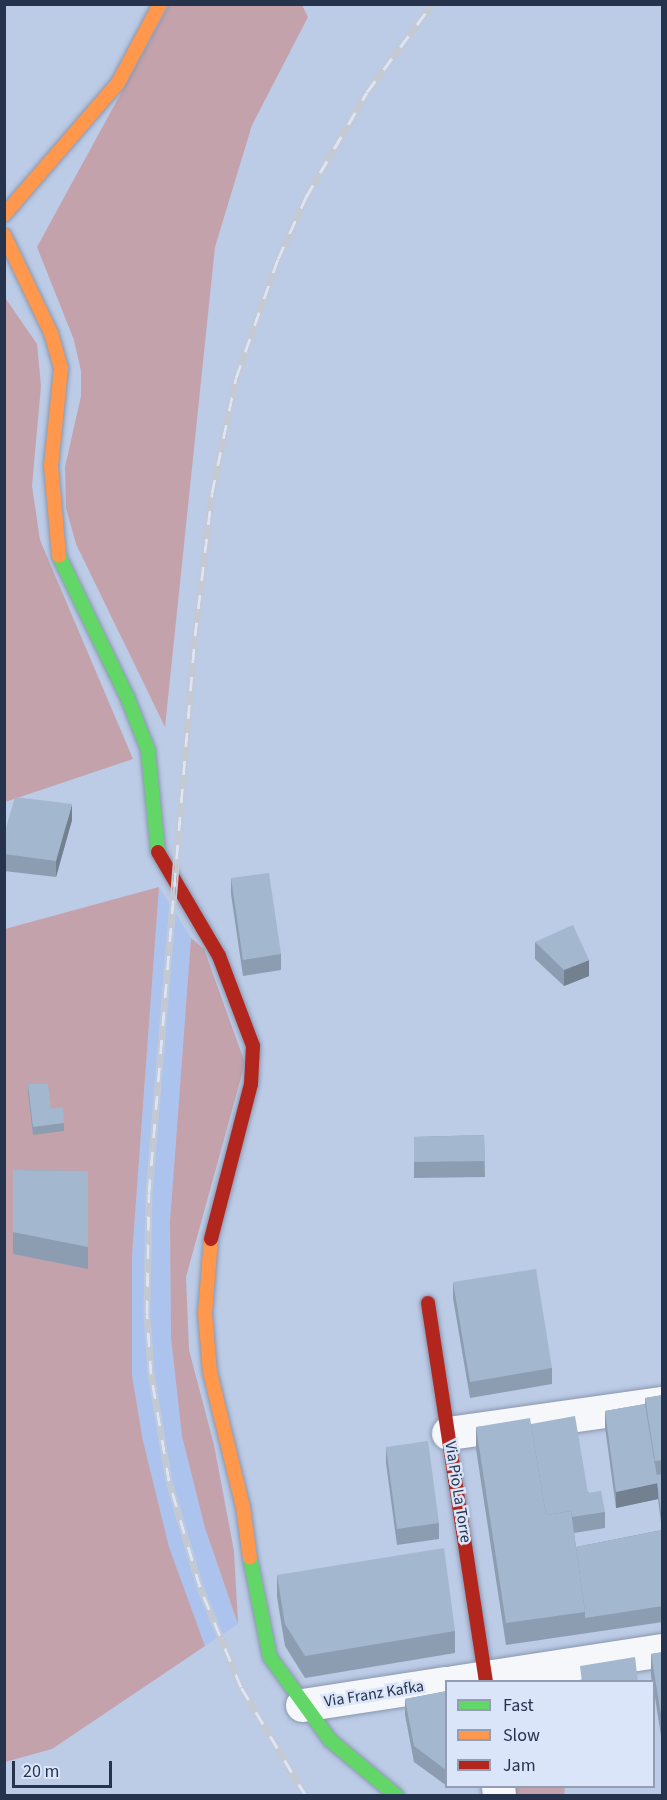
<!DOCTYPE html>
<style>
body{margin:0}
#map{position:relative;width:667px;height:1800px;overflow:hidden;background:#bccbe6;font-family:"Source Sans 3",sans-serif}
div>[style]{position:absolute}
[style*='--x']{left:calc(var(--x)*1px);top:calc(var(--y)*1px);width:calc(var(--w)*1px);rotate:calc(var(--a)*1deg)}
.built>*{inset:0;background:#acc3ee}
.green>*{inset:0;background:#c4a2ac}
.roads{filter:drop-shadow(0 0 2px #8996ad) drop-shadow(0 0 2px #8996ad)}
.street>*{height:33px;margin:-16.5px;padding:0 16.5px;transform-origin:16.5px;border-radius:16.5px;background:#f5f7fb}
.fast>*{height:14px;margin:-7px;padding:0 7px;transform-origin:7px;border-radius:7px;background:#63d668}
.slow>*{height:14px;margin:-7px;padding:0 7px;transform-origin:7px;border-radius:7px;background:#ff974d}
.jam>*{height:14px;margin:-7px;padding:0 7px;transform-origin:7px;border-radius:7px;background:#b3261e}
.rail>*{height:7px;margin-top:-3.5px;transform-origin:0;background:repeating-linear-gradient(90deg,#dbe5f9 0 14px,#c4c9d2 0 28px);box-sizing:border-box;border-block:2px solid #c4c9d2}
.wall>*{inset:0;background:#8c9db1}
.shaded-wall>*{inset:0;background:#728090}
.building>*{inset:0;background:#a3b7ce}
span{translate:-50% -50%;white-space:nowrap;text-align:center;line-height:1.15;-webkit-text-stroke:5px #dbe5f9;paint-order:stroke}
.street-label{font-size:16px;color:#26334d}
.frame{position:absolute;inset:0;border:6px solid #26334d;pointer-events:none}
.legend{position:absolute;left:445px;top:1680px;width:210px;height:108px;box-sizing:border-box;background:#dbe5f9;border:2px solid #939eb4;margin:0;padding:8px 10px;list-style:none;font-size:18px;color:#26334d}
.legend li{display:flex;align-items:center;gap:12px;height:30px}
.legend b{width:30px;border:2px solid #939eb4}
.scale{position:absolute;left:12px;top:1761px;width:100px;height:27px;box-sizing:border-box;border:3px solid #26334d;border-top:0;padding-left:8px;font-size:18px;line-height:21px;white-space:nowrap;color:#26334d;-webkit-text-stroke:4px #dbe5f9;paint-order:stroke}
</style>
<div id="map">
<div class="built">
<div style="clip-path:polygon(159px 887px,191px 938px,170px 1221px,171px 1338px,182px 1436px,205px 1528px,238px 1624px,205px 1646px,169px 1548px,143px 1441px,132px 1375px,132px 1257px)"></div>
</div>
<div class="green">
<div style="clip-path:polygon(169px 5px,302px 5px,308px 17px,252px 125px,215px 247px,165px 727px,76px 544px,66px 508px,65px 467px,81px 396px,81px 371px,74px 340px,37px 247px)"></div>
<div style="clip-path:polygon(4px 296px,37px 344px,41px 386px,32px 486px,40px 540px,133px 759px,5px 802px)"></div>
<div style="clip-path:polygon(159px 887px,132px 1256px,132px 1375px,143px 1441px,169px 1547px,205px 1646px,52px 1749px,5px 1762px,5px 929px)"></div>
<div style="clip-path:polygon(191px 938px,204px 949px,245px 1063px,186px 1277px,189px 1350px,214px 1445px,234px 1551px,238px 1624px,205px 1528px,182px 1436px,171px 1338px,170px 1221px)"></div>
<div style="clip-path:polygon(514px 1787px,565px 1787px,564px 1795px,515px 1795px)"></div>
</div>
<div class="roads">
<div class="street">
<div style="--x:448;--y:1433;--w:216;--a:-8"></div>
<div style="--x:453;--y:1682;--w:211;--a:-8.7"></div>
<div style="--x:302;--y:1705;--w:146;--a:-8.7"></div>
<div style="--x:498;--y:1786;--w:10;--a:84"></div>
</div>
<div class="fast">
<div style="--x:59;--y:556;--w:159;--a:64.2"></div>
<div style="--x:128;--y:699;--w:55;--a:68.6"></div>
<div style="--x:148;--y:750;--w:102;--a:84.4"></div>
<div style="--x:250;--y:1558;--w:101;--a:78.6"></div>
<div style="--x:270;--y:1657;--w:102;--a:54.1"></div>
<div style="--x:330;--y:1740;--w:87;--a:39.9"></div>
</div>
<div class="slow">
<div style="--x:4;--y:215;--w:174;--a:-49.2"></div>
<div style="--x:118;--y:83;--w:89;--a:-62"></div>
<div style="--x:4;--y:235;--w:109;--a:64.4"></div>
<div style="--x:51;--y:333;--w:37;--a:74"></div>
<div style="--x:61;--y:369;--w:98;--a:95.9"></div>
<div style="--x:51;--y:466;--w:90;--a:84.9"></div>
<div style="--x:211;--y:1239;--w:74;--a:94.6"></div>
<div style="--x:205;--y:1313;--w:59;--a:85.2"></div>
<div style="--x:210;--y:1372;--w:139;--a:76.3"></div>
<div style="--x:243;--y:1507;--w:51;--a:82.2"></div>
</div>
<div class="jam">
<div style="--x:158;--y:852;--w:121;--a:59.6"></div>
<div style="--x:219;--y:956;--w:96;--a:69.3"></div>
<div style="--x:253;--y:1046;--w:38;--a:93"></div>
<div style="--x:251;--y:1084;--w:160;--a:104.5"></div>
<div style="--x:428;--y:1303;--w:383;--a:81.3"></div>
</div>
</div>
<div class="rail">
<div style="--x:306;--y:1796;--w:127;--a:-120.8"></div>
<div style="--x:241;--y:1687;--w:108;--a:-112.3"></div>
<div style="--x:200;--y:1587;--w:110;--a:-106.3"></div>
<div style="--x:169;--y:1481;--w:109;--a:-99.5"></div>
<div style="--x:151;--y:1374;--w:60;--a:-93.8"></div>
<div style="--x:147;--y:1314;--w:121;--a:-89.1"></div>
<div style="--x:149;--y:1193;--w:559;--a:-85.28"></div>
<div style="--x:195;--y:636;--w:144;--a:-83.2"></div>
<div style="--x:212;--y:493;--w:117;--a:-78.2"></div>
<div style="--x:236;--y:378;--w:126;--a:-70.6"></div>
<div style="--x:278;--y:259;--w:68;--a:-65.7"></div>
<div style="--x:306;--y:197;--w:121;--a:-59.8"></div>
<div style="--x:367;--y:92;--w:109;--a:-53.5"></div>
</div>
<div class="wall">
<div style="clip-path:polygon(72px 820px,56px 877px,4px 871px,4px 835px)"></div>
<div style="clip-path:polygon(231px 878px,281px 954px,281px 970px,243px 976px,231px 894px)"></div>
<div style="clip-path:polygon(535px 942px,589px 976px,564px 986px,535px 959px)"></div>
<div style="clip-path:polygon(28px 1084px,64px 1123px,64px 1131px,33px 1135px,28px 1093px)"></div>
<div style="clip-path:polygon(484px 1135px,485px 1177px,414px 1178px,414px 1137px)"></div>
<div style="clip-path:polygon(13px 1170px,88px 1171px,88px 1269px,13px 1254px)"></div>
<div style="clip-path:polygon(453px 1282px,552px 1368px,552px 1384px,470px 1398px,453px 1298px)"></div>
<div style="clip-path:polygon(663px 1395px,663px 1622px,506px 1645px,476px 1449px,476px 1427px,531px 1424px,605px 1512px,605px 1528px,574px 1533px,576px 1547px,662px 1530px,658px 1499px,616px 1508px,605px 1427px,605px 1411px,645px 1404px,645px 1398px)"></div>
<div style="clip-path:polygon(386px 1447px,439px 1523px,439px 1539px,397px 1545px,386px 1463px)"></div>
<div style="clip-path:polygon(277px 1575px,455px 1631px,455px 1653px,305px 1678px,285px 1646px,277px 1597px)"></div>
<div style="clip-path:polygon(663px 1652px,663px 1749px,654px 1691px,654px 1682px,652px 1682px,651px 1676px,651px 1654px)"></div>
<div style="clip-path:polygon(447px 1691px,447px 1786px,414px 1762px,405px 1715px,405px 1699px)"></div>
</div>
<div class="shaded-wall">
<div style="clip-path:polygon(72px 804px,72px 820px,56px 877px,56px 861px)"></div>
<div style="clip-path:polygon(589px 960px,589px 976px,564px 986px,564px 970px)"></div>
<div style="clip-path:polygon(658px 1483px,658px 1499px,616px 1508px,616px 1492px)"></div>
</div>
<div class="building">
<div style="clip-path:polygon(15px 797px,72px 804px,56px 861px,4px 854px,4px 835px)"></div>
<div style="clip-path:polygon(269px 873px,281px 954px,243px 960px,231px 878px)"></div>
<div style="clip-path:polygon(573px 925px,589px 960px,564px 970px,535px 942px)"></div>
<div style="clip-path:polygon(28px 1084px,48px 1084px,51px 1109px,63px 1107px,64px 1123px,33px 1127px)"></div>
<div style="clip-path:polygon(484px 1135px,485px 1161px,414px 1162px,414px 1137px)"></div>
<div style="clip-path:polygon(13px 1170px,88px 1171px,88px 1247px,13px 1232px)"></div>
<div style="clip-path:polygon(536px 1269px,552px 1368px,470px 1382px,453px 1282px)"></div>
<div style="clip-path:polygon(663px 1395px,663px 1460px,655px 1461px,645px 1398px)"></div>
<div style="clip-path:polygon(645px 1404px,658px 1483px,616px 1492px,605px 1411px)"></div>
<div style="clip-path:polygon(575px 1416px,588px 1493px,601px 1491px,605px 1512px,572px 1517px,571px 1511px,546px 1515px,531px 1424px)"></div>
<div style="clip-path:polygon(530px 1418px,546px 1515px,571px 1511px,585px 1612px,506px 1623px,476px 1427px)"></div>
<div style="clip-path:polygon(428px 1441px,439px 1523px,397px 1529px,386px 1447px)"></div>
<div style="clip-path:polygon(663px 1474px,663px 1504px,661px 1504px,661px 1512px,656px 1475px)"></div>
<div style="clip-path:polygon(663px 1530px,663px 1606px,585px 1618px,585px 1612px,576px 1547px)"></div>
<div style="clip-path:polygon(444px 1548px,455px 1631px,305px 1656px,285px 1624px,277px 1575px)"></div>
<div style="clip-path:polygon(663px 1652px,663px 1727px,651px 1654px)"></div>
<div style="clip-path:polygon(635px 1657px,638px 1682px,582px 1682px,580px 1666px)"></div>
<div style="clip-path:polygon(447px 1691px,447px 1770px,446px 1770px,414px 1746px,405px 1699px)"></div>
</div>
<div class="street-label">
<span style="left:458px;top:1492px;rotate:81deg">Via Pio La Torre</span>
<span style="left:374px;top:1694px;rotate:-9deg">Via Franz Kafka</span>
</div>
<div class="frame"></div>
<ul class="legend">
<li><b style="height:8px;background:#63d668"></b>Fast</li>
<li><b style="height:8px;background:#ff974d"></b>Slow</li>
<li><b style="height:8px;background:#b3261e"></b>Jam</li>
</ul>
<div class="scale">20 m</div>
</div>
